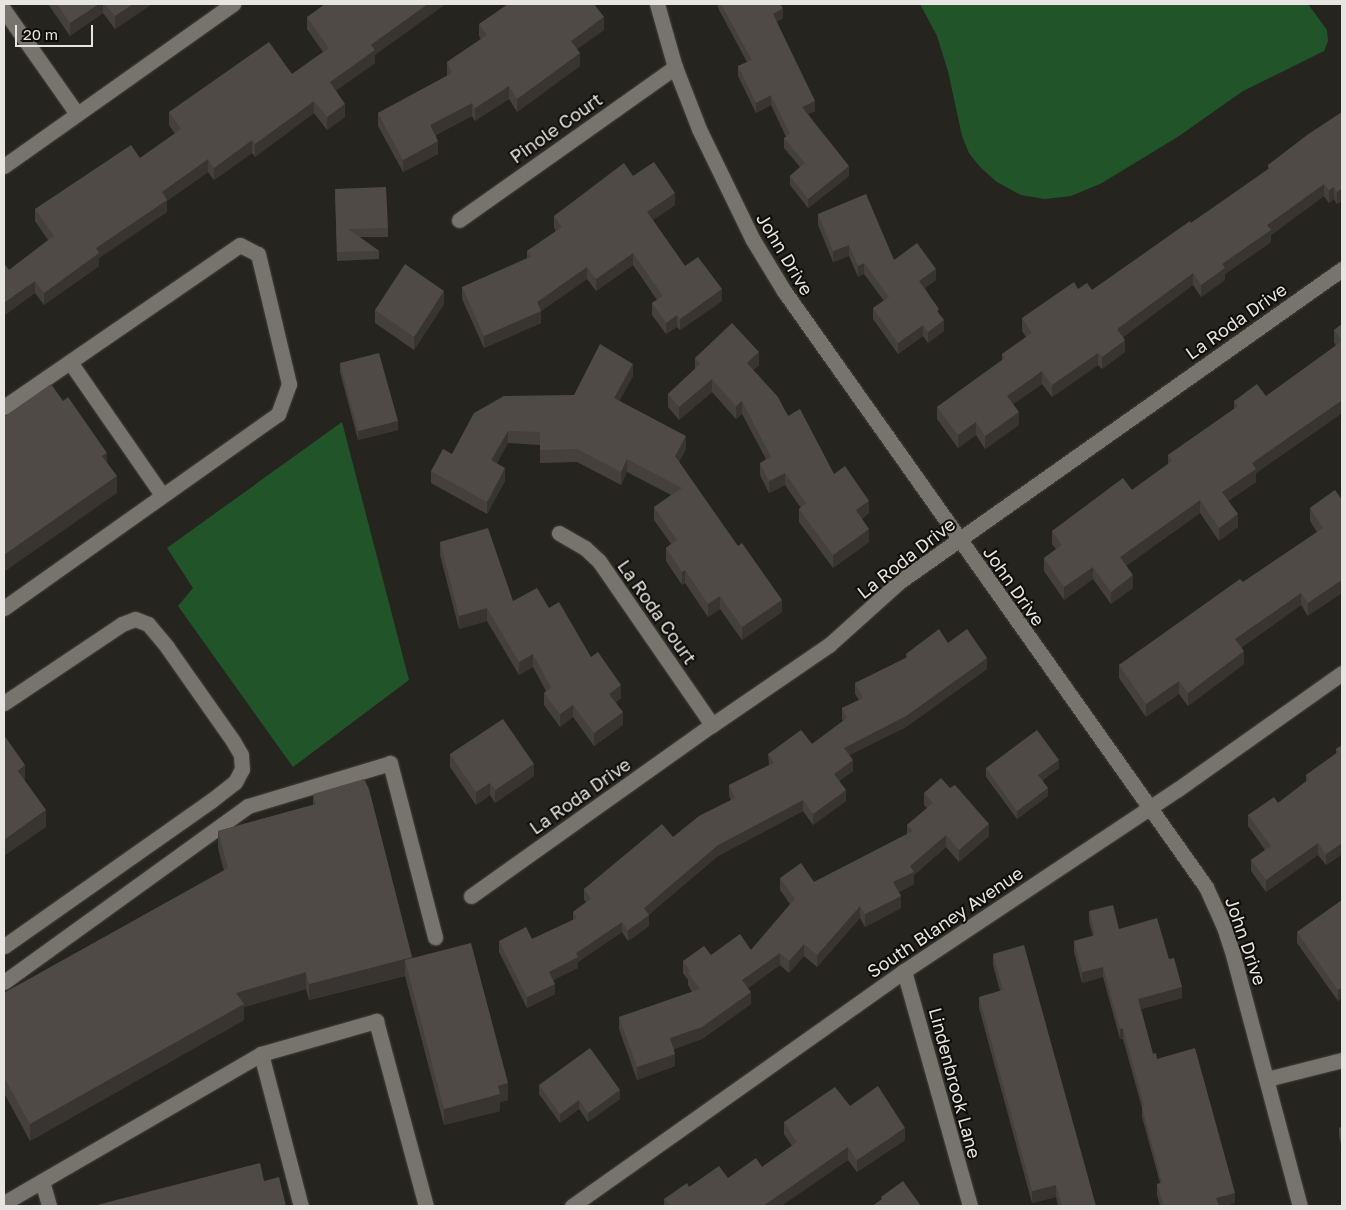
<!DOCTYPE html>
<style>
body{margin:0}
#map{position:relative;width:1346px;height:1210px;overflow:hidden;background:#26241f;font-family:"Golos Text",sans-serif}
div>[style]{position:absolute}
[style*='--x']{left:calc(var(--x)*1px);top:calc(var(--y)*1px);width:calc(var(--w)*1px);rotate:calc(var(--a)*1deg)}
.green>*{inset:0;background:#225429}
.roads{filter:drop-shadow(0 0 1px #43423d) drop-shadow(0 0 1px #43423d)}
.minor>*{height:15px;margin:-7.5px;padding:0 7.5px;transform-origin:7.5px;border-radius:7.5px;background:#76746d}
.wall>*{inset:0;background:#45403d}
.shaded-wall>*{inset:0;background:#383432}
.building>*{inset:0;background:#504a47}
span{translate:-50% -50%;white-space:nowrap;text-align:center;line-height:1.15;-webkit-text-stroke:4px #0f0e0b;paint-order:stroke}
.street-label{font-size:18px;color:#e6e5e2}
.frame{position:absolute;inset:0;border:5px solid #e6e5e2;pointer-events:none}
.scale{position:absolute;left:15px;top:25px;width:78px;height:22px;box-sizing:border-box;border:2px solid #e6e5e2;border-top:0;padding-left:6px;font-size:15px;line-height:18px;white-space:nowrap;color:#e6e5e2;-webkit-text-stroke:4px #0f0e0b;paint-order:stroke}
</style>
<div id="map">
<div class="green">
<div style="clip-path:polygon(920px 4px,1308px 4px,1327px 30px,1328px 41px,1324px 51px,1243px 91px,1179px 136px,1102px 183px,1071px 196px,1045px 199px,1021px 195px,997px 182px,980px 167px,969px 153px,962px 136px,948px 71px,937px 36px)"></div>
<div style="clip-path:polygon(342px 422px,409px 680px,293px 767px,178px 606px,193px 588px,167px 548px)"></div>
</div>
<div class="roads">
<div class="minor">
<div style="--x:657;--y:4;--w:66;--a:74.1"></div>
<div style="--x:675;--y:67;--w:66;--a:68.8"></div>
<div style="--x:699;--y:129;--w:123;--a:64.1"></div>
<div style="--x:753;--y:240;--w:60;--a:58.7"></div>
<div style="--x:784;--y:291;--w:730;--a:54.7"></div>
<div style="--x:1206;--y:887;--w:44;--a:65.8"></div>
<div style="--x:1224;--y:927;--w:25;--a:72"></div>
<div style="--x:1232;--y:951;--w:264;--a:75.1"></div>
<div style="--x:4;--y:10;--w:127;--a:54.9"></div>
<div style="--x:4;--y:166;--w:281;--a:-35.3"></div>
<div style="--x:459;--y:220;--w:265;--a:-35.3"></div>
<div style="--x:70;--y:362;--w:162;--a:55.3"></div>
<div style="--x:4;--y:407;--w:286;--a:-34.5"></div>
<div style="--x:240;--y:245;--w:20;--a:27"></div>
<div style="--x:258;--y:254;--w:134;--a:76.6"></div>
<div style="--x:289;--y:384;--w:32;--a:110"></div>
<div style="--x:278;--y:414;--w:336;--a:144.7"></div>
<div style="--x:559;--y:533;--w:30;--a:30"></div>
<div style="--x:585;--y:548;--w:19;--a:43"></div>
<div style="--x:599;--y:561;--w:199;--a:55.4"></div>
<div style="--x:4;--y:703;--w:142;--a:-33.8"></div>
<div style="--x:122;--y:624;--w:14;--a:-21"></div>
<div style="--x:135;--y:619;--w:14;--a:21"></div>
<div style="--x:148;--y:624;--w:30;--a:50"></div>
<div style="--x:167;--y:647;--w:115;--a:54.9"></div>
<div style="--x:233;--y:741;--w:16;--a:60"></div>
<div style="--x:241;--y:755;--w:14;--a:86"></div>
<div style="--x:242;--y:769;--w:15;--a:118"></div>
<div style="--x:235;--y:782;--w:29;--a:142"></div>
<div style="--x:212;--y:800;--w:254;--a:144.9"></div>
<div style="--x:471;--y:896;--w:296;--a:-35.4"></div>
<div style="--x:712;--y:725;--w:142;--a:-34.4"></div>
<div style="--x:829;--y:645;--w:94;--a:-42"></div>
<div style="--x:899;--y:582;--w:542;--a:-35.24"></div>
<div style="--x:904;--y:971;--w:244;--a:74.3"></div>
<div style="--x:4;--y:982;--w:301;--a:-35.8"></div>
<div style="--x:248;--y:806;--w:148;--a:-16.8"></div>
<div style="--x:390;--y:763;--w:180;--a:75.5"></div>
<div style="--x:261;--y:1054;--w:157;--a:75.3"></div>
<div style="--x:1267;--y:1079;--w:77;--a:-14.2"></div>
<div style="--x:42;--y:1181;--w:26;--a:74"></div>
<div style="--x:4;--y:1203;--w:297;--a:-30.1"></div>
<div style="--x:261;--y:1054;--w:120;--a:-16"></div>
<div style="--x:376;--y:1021;--w:192;--a:74.9"></div>
<div style="--x:572;--y:1206;--w:407;--a:-35.3"></div>
<div style="--x:904;--y:971;--w:329;--a:-33.6"></div>
<div style="--x:1178;--y:789;--w:201;--a:-35.3"></div>
</div>
</div>
<div class="wall">
<div style="clip-path:polygon(48px 4px,152px 4px,115px 29px,103px 13px,70px 36px)"></div>
<div style="clip-path:polygon(718px 4px,780px 4px,783px 18px,776px 22px,815px 111px,808px 114px,849px 176px,808px 208px,790px 185px,790px 176px,800px 167px,784px 148px,784px 138px,786px 137px,771px 105px,756px 113px,738px 76px,738px 66px,747px 62px,718px 8px)"></div>
<div style="clip-path:polygon(307px 17px,375px 55px,375px 63px,336px 90px,345px 117px,327px 130px,314px 113px,255px 157px,252px 153px,214px 180px,208px 172px,167px 201px,167px 212px,99px 258px,99px 266px,44px 305px,35px 293px,9px 270px,48px 240px,35px 221px,35px 209px,140px 158px,175px 134px,169px 125px,169px 112px,292px 74px,323px 52px,307px 29px)"></div>
<div style="clip-path:polygon(479px 24px,604px 30px,577px 49px,580px 66px,517px 112px,509px 99px,475px 121px,472px 116px,436px 135px,438px 154px,403px 172px,378px 126px,378px 113px,447px 76px,447px 62px,481px 39px,479px 36px)"></div>
<div style="clip-path:polygon(1342px 112px,1342px 201px,1337px 204px,1334px 199px,1329px 203px,1324px 196px,1271px 235px,1271px 242px,1225px 274px,1225px 280px,1201px 297px,1193px 285px,1123px 337px,1125px 352px,1102px 369px,1098px 365px,1052px 397px,1042px 384px,1013px 404px,1019px 425px,985px 449px,976px 435px,958px 448px,937px 419px,937px 407px,1002px 360px,1002px 354px,1026px 337px,1022px 331px,1022px 318px,1078px 289px,1092px 290px,1191px 223px,1268px 169px,1268px 165px)"></div>
<div style="clip-path:polygon(633px 176px,675px 205px,653px 220px,685px 266px,722px 301px,680px 330px,677px 327px,666px 334px,652px 315px,652px 303px,657px 300px,633px 265px,596px 291px,587px 279px,541px 311px,541px 323px,484px 348px,462px 299px,462px 287px,527px 258px,527px 251px,556px 231px,554px 228px,554px 216px)"></div>
<div style="clip-path:polygon(335px 189px,388px 228px,388px 237px,360px 237px,379px 251px,379px 259px,337px 261px)"></div>
<div style="clip-path:polygon(818px 214px,894px 260px,936px 280px,925px 288px,939px 314px,944px 331px,928px 343px,923px 336px,898px 354px,873px 319px,873px 308px,884px 301px,864px 274px,858px 277px,849px 256px,833px 262px,818px 225px)"></div>
<div style="clip-path:polygon(444px 304px,414px 350px,375px 323px,375px 310px)"></div>
<div style="clip-path:polygon(1342px 324px,1342px 413px,1256px 473px,1256px 482px,1228px 501px,1238px 527px,1219px 541px,1200px 513px,1126px 566px,1133px 588px,1111px 604px,1093px 579px,1064px 600px,1044px 571px,1044px 558px,1056px 549px,1052px 544px,1052px 531px,1132px 490px,1168px 464px,1168px 455px,1234px 409px,1234px 401px,1266px 396px,1308px 367px,1336px 346px,1334px 342px,1334px 330px)"></div>
<div style="clip-path:polygon(695px 358px,759px 365px,753px 370px,834px 474px,869px 513px,862px 519px,869px 542px,833px 568px,799px 522px,799px 509px,801px 508px,785px 485px,769px 493px,760px 475px,760px 463px,766px 459px,742px 414px,736px 419px,712px 392px,679px 420px,668px 407px,668px 394px,695px 369px)"></div>
<div style="clip-path:polygon(340px 363px,398px 430px,358px 440px,340px 372px)"></div>
<div style="clip-path:polygon(633px 376px,619px 401px,686px 449px,679px 462px,782px 612px,742px 640px,720px 609px,708px 617px,685px 583px,682px 585px,666px 561px,666px 548px,671px 544px,654px 520px,654px 507px,671px 495px,627px 472px,621px 485px,577px 462px,540px 463px,540px 445px,508px 443px,497px 463px,505px 481px,487px 514px,431px 483px,431px 471px,452px 454px,574px 395px)"></div>
<div style="clip-path:polygon(1335px 490px,1308px 616px,1301px 605px,1241px 648px,1244px 664px,1188px 706px,1179px 694px,1146px 717px,1119px 678px,1119px 665px,1243px 582px,1317px 532px,1310px 521px,1310px 508px)"></div>
<div style="clip-path:polygon(440px 542px,513px 601px,549px 608px,591px 657px,621px 698px,616px 702px,623px 725px,594px 746px,573px 717px,560px 727px,544px 705px,544px 693px,546px 691px,533px 667px,519px 675px,487px 621px,459px 629px,440px 555px)"></div>
<div style="clip-path:polygon(948px 643px,987px 669px,906px 727px,849px 755px,853px 771px,839px 781px,846px 801px,813px 825px,803px 811px,718px 856px,648px 915px,649px 926px,628px 941px,622px 932px,578px 962px,578px 968px,553px 980px,555px 994px,527px 1008px,499px 952px,499px 941px,532px 939px,573px 920px,573px 912px,586px 902px,584px 900px,584px 889px,673px 837px,731px 800px,729px 796px,729px 785px,769px 765px,768px 754px,812px 744px,843px 721px,842px 719px,842px 708px,859px 700px,855px 694px,855px 683px,906px 658px,906px 654px)"></div>
<div style="clip-path:polygon(1342px 745px,1342px 854px,1326px 865px,1318px 855px,1266px 892px,1251px 871px,1251px 860px,1265px 850px,1248px 826px,1248px 815px,1278px 803px,1306px 782px,1306px 775px,1336px 754px,1336px 749px)"></div>
<div style="clip-path:polygon(450px 754px,534px 776px,495px 803px,490px 795px,476px 805px,450px 767px)"></div>
<div style="clip-path:polygon(986px 768px,1059px 768px,1043px 780px,1048px 796px,1017px 819px,986px 777px)"></div>
<div style="clip-path:polygon(924px 793px,989px 836px,959px 862px,946px 847px,914px 875px,914px 884px,899px 892px,901px 908px,865px 927px,860px 918px,817px 967px,804px 956px,789px 973px,780px 965px,748px 988px,751px 1004px,702px 1039px,674px 1049px,675px 1066px,637px 1080px,619px 1029px,619px 1017px,692px 992px,688px 985px,688px 980px,683px 973px,683px 961px,711px 955px,751px 950px,790px 904px,780px 890px,780px 878px,814px 882px,907px 834px,907px 825px,927px 808px,924px 805px)"></div>
<div style="clip-path:polygon(313px 794px,412px 958px,508px 1100px,500px 1102px,500px 1111px,444px 1125px,405px 976px,309px 1000px,306px 989px,244px 1007px,244px 1020px,30px 1141px,4px 1093px,4px 993px,224px 871px,218px 848px,218px 831px,313px 805px)"></div>
<div style="clip-path:polygon(1342px 900px,1342px 998px,1338px 1001px,1297px 943px,1297px 932px)"></div>
<div style="clip-path:polygon(1089px 911px,1169px 959px,1182px 998px,1141px 1009px,1153px 1054px,1157px 1059px,1235px 1203px,1225px 1206px,1160px 1206px,1157px 1195px,1157px 1184px,1160px 1183px,1142px 1117px,1142px 1108px,1123px 1039px,1120px 1039px,1103px 977px,1082px 983px,1074px 952px,1074px 941px,1093px 936px,1089px 922px)"></div>
<div style="clip-path:polygon(993px 954px,1096px 1206px,1058px 1206px,1056px 1197px,1032px 1203px,979px 1008px,979px 997px,1000px 991px,993px 965px)"></div>
<div style="clip-path:polygon(539px 1085px,620px 1099px,588px 1122px,579px 1109px,560px 1123px,539px 1094px)"></div>
<div style="clip-path:polygon(850px 1106px,905px 1140px,857px 1172px,848px 1160px,781px 1206px,664px 1206px,664px 1199px,689px 1187px,728px 1178px,762px 1167px,792px 1146px,784px 1134px,784px 1122px)"></div>
<div style="clip-path:polygon(1342px 1127px,1342px 1148px,1339px 1137px,1339px 1128px)"></div>
</div>
<div class="shaded-wall">
<div style="clip-path:polygon(99px 4px,103px 4px,103px 13px,70px 36px,70px 23px)"></div>
<div style="clip-path:polygon(133px 4px,152px 4px,115px 29px,115px 16px)"></div>
<div style="clip-path:polygon(428px 4px,446px 4px,375px 55px,375px 63px,330px 95px,330px 82px,371px 45px)"></div>
<div style="clip-path:polygon(783px 8px,783px 18px,773px 24px,773px 14px)"></div>
<div style="clip-path:polygon(604px 17px,604px 30px,571px 53px,571px 41px)"></div>
<div style="clip-path:polygon(580px 53px,580px 66px,517px 112px,517px 99px)"></div>
<div style="clip-path:polygon(509px 86px,509px 99px,475px 121px,475px 108px)"></div>
<div style="clip-path:polygon(771px 95px,771px 105px,756px 113px,756px 103px)"></div>
<div style="clip-path:polygon(314px 101px,314px 113px,255px 157px,255px 144px)"></div>
<div style="clip-path:polygon(815px 101px,815px 111px,802px 117px,802px 107px)"></div>
<div style="clip-path:polygon(472px 103px,472px 116px,430px 138px,430px 125px)"></div>
<div style="clip-path:polygon(345px 104px,345px 117px,327px 130px,327px 117px)"></div>
<div style="clip-path:polygon(252px 140px,252px 153px,214px 180px,214px 168px)"></div>
<div style="clip-path:polygon(438px 141px,438px 154px,403px 172px,403px 160px)"></div>
<div style="clip-path:polygon(208px 159px,208px 172px,167px 201px,167px 212px,99px 258px,99px 266px,44px 305px,44px 293px,162px 192px)"></div>
<div style="clip-path:polygon(849px 166px,849px 176px,808px 208px,808px 199px)"></div>
<div style="clip-path:polygon(1324px 184px,1324px 196px,1271px 235px,1271px 242px,1225px 274px,1225px 280px,1201px 297px,1201px 285px,1222px 264px,1267px 225px)"></div>
<div style="clip-path:polygon(1334px 187px,1334px 199px,1329px 203px,1329px 190px)"></div>
<div style="clip-path:polygon(1342px 188px,1342px 201px,1337px 204px,1337px 192px)"></div>
<div style="clip-path:polygon(675px 193px,675px 205px,647px 224px,647px 212px)"></div>
<div style="clip-path:polygon(849px 245px,849px 256px,833px 262px,833px 251px)"></div>
<div style="clip-path:polygon(633px 253px,633px 265px,596px 291px,596px 279px)"></div>
<div style="clip-path:polygon(864px 263px,864px 274px,858px 277px,858px 266px)"></div>
<div style="clip-path:polygon(587px 267px,587px 279px,541px 311px,541px 323px,484px 348px,484px 336px,537px 302px)"></div>
<div style="clip-path:polygon(936px 269px,936px 280px,919px 292px,919px 281px)"></div>
<div style="clip-path:polygon(1193px 273px,1193px 285px,1117px 341px,1117px 329px)"></div>
<div style="clip-path:polygon(35px 281px,35px 293px,4px 316px,4px 303px)"></div>
<div style="clip-path:polygon(722px 289px,722px 301px,680px 330px,680px 319px)"></div>
<div style="clip-path:polygon(444px 291px,444px 304px,414px 350px,414px 337px)"></div>
<div style="clip-path:polygon(677px 315px,677px 327px,666px 334px,666px 323px)"></div>
<div style="clip-path:polygon(944px 320px,944px 331px,928px 343px,928px 332px)"></div>
<div style="clip-path:polygon(923px 325px,923px 336px,898px 354px,898px 343px)"></div>
<div style="clip-path:polygon(1125px 340px,1125px 352px,1102px 369px,1102px 357px)"></div>
<div style="clip-path:polygon(759px 352px,759px 365px,747px 376px,747px 363px)"></div>
<div style="clip-path:polygon(1098px 353px,1098px 365px,1052px 397px,1052px 385px)"></div>
<div style="clip-path:polygon(633px 364px,633px 376px,614px 411px,614px 398px)"></div>
<div style="clip-path:polygon(1042px 371px,1042px 384px,1007px 408px,1007px 396px)"></div>
<div style="clip-path:polygon(712px 379px,712px 392px,679px 420px,679px 407px)"></div>
<div style="clip-path:polygon(1342px 400px,1342px 413px,1256px 473px,1256px 482px,1222px 505px,1222px 492px,1252px 463px)"></div>
<div style="clip-path:polygon(742px 401px,742px 414px,736px 419px,736px 406px)"></div>
<div style="clip-path:polygon(1019px 412px,1019px 425px,985px 449px,985px 436px)"></div>
<div style="clip-path:polygon(398px 421px,398px 430px,358px 440px,358px 431px)"></div>
<div style="clip-path:polygon(976px 422px,976px 435px,958px 448px,958px 435px)"></div>
<div style="clip-path:polygon(508px 431px,508px 443px,491px 473px,491px 460px)"></div>
<div style="clip-path:polygon(686px 436px,686px 449px,675px 469px,675px 456px)"></div>
<div style="clip-path:polygon(107px 453px,107px 469px,102px 456px)"></div>
<div style="clip-path:polygon(627px 459px,627px 472px,621px 485px,621px 472px)"></div>
<div style="clip-path:polygon(505px 468px,505px 481px,487px 514px,487px 502px)"></div>
<div style="clip-path:polygon(785px 473px,785px 485px,769px 493px,769px 481px)"></div>
<div style="clip-path:polygon(117px 476px,117px 493px,4px 572px,4px 555px)"></div>
<div style="clip-path:polygon(1200px 500px,1200px 513px,1120px 570px,1120px 557px)"></div>
<div style="clip-path:polygon(869px 501px,869px 513px,856px 523px,856px 510px)"></div>
<div style="clip-path:polygon(1238px 514px,1238px 527px,1219px 541px,1219px 528px)"></div>
<div style="clip-path:polygon(869px 529px,869px 542px,833px 568px,833px 555px)"></div>
<div style="clip-path:polygon(1093px 567px,1093px 579px,1064px 600px,1064px 587px)"></div>
<div style="clip-path:polygon(685px 570px,685px 583px,682px 585px,682px 572px)"></div>
<div style="clip-path:polygon(1133px 575px,1133px 588px,1111px 604px,1111px 592px)"></div>
<div style="clip-path:polygon(1342px 580px,1342px 593px,1308px 616px,1308px 603px)"></div>
<div style="clip-path:polygon(1301px 593px,1301px 605px,1235px 652px,1235px 639px)"></div>
<div style="clip-path:polygon(720px 596px,720px 609px,708px 617px,708px 604px)"></div>
<div style="clip-path:polygon(782px 600px,782px 612px,742px 640px,742px 627px)"></div>
<div style="clip-path:polygon(487px 608px,487px 621px,459px 629px,459px 616px)"></div>
<div style="clip-path:polygon(1244px 651px,1244px 664px,1188px 706px,1188px 693px)"></div>
<div style="clip-path:polygon(533px 654px,533px 667px,519px 675px,519px 662px)"></div>
<div style="clip-path:polygon(987px 658px,987px 669px,906px 727px,844px 758px,844px 748px)"></div>
<div style="clip-path:polygon(1179px 681px,1179px 694px,1146px 717px,1146px 704px)"></div>
<div style="clip-path:polygon(621px 685px,621px 698px,609px 707px,609px 694px)"></div>
<div style="clip-path:polygon(573px 705px,573px 717px,560px 727px,560px 714px)"></div>
<div style="clip-path:polygon(623px 712px,623px 725px,594px 746px,594px 733px)"></div>
<div style="clip-path:polygon(853px 760px,853px 771px,834px 785px,834px 774px)"></div>
<div style="clip-path:polygon(1059px 760px,1059px 768px,1038px 783px,1038px 775px)"></div>
<div style="clip-path:polygon(534px 764px,534px 776px,495px 803px,495px 790px)"></div>
<div style="clip-path:polygon(25px 765px,25px 782px,18px 771px)"></div>
<div style="clip-path:polygon(490px 783px,490px 795px,476px 805px,476px 792px)"></div>
<div style="clip-path:polygon(1048px 788px,1048px 796px,1017px 819px,1017px 811px)"></div>
<div style="clip-path:polygon(846px 790px,846px 801px,813px 825px,813px 814px)"></div>
<div style="clip-path:polygon(803px 800px,803px 811px,718px 856px,644px 919px,644px 908px,718px 845px)"></div>
<div style="clip-path:polygon(46px 810px,46px 827px,4px 856px,4px 840px)"></div>
<div style="clip-path:polygon(989px 824px,989px 836px,959px 862px,959px 850px)"></div>
<div style="clip-path:polygon(946px 835px,946px 847px,914px 875px,914px 884px,893px 894px,893px 882px,910px 866px)"></div>
<div style="clip-path:polygon(1318px 843px,1318px 855px,1266px 892px,1266px 880px)"></div>
<div style="clip-path:polygon(1342px 843px,1342px 854px,1326px 865px,1326px 854px)"></div>
<div style="clip-path:polygon(901px 896px,901px 908px,865px 927px,865px 914px)"></div>
<div style="clip-path:polygon(860px 906px,860px 918px,817px 967px,817px 955px)"></div>
<div style="clip-path:polygon(649px 915px,649px 926px,628px 941px,628px 930px)"></div>
<div style="clip-path:polygon(622px 922px,622px 932px,578px 962px,578px 968px,549px 982px,549px 972px)"></div>
<div style="clip-path:polygon(804px 944px,804px 956px,789px 973px,789px 961px)"></div>
<div style="clip-path:polygon(780px 953px,780px 965px,742px 992px,742px 980px)"></div>
<div style="clip-path:polygon(412px 957px,412px 974px,405px 960px,405px 976px,309px 1000px,309px 984px)"></div>
<div style="clip-path:polygon(1103px 967px,1103px 977px,1082px 983px,1082px 972px)"></div>
<div style="clip-path:polygon(306px 972px,306px 989px,244px 1007px,244px 1020px,30px 1141px,30px 1124px,236px 993px)"></div>
<div style="clip-path:polygon(555px 984px,555px 994px,527px 1008px,527px 997px)"></div>
<div style="clip-path:polygon(1182px 987px,1182px 998px,1138px 1010px,1138px 999px)"></div>
<div style="clip-path:polygon(1342px 987px,1342px 998px,1338px 1001px,1338px 990px)"></div>
<div style="clip-path:polygon(751px 992px,751px 1004px,702px 1039px,670px 1050px,670px 1038px)"></div>
<div style="clip-path:polygon(1123px 1028px,1123px 1039px,1120px 1039px,1120px 1029px)"></div>
<div style="clip-path:polygon(675px 1054px,675px 1066px,637px 1080px,637px 1067px)"></div>
<div style="clip-path:polygon(508px 1083px,508px 1100px,500px 1102px,500px 1111px,444px 1125px,444px 1109px,498px 1086px)"></div>
<div style="clip-path:polygon(620px 1090px,620px 1099px,588px 1122px,588px 1113px)"></div>
<div style="clip-path:polygon(579px 1100px,579px 1109px,560px 1123px,560px 1114px)"></div>
<div style="clip-path:polygon(905px 1128px,905px 1140px,857px 1172px,857px 1160px)"></div>
<div style="clip-path:polygon(848px 1147px,848px 1160px,781px 1206px,763px 1206px)"></div>
<div style="clip-path:polygon(1056px 1185px,1056px 1197px,1032px 1203px,1032px 1191px)"></div>
<div style="clip-path:polygon(1235px 1193px,1235px 1203px,1225px 1206px,1216px 1206px,1216px 1198px)"></div>
</div>
<div class="building">
<div style="clip-path:polygon(57px 4px,99px 4px,70px 23px)"></div>
<div style="clip-path:polygon(105px 4px,133px 4px,115px 16px)"></div>
<div style="clip-path:polygon(325px 4px,428px 4px,371px 45px,375px 50px,330px 82px,345px 104px,327px 117px,314px 101px,255px 144px,252px 140px,214px 168px,208px 159px,162px 192px,167px 200px,96px 248px,99px 253px,44px 293px,35px 281px,4px 303px,4px 263px,9px 270px,54px 236px,35px 209px,131px 145px,140px 158px,181px 129px,169px 112px,269px 42px,292px 74px,329px 48px,307px 17px)"></div>
<div style="clip-path:polygon(508px 4px,594px 4px,604px 17px,571px 41px,580px 53px,517px 99px,509px 86px,475px 108px,472px 103px,430px 125px,438px 141px,403px 160px,378px 113px,452px 73px,447px 62px,487px 35px,479px 24px)"></div>
<div style="clip-path:polygon(721px 4px,780px 4px,783px 8px,773px 14px,815px 101px,802px 107px,849px 166px,808px 199px,790px 176px,805px 163px,784px 138px,790px 134px,771px 95px,756px 103px,738px 66px,752px 60px)"></div>
<div style="clip-path:polygon(1342px 112px,1342px 188px,1337px 192px,1334px 187px,1329px 190px,1324px 184px,1267px 225px,1271px 230px,1222px 264px,1225px 268px,1201px 285px,1193px 273px,1117px 329px,1125px 340px,1102px 357px,1098px 353px,1052px 385px,1042px 371px,1007px 396px,1019px 412px,985px 436px,976px 422px,958px 435px,937px 407px,1005px 358px,1002px 354px,1032px 333px,1022px 318px,1074px 282px,1078px 289px,1087px 283px,1092px 290px,1190px 221px,1191px 223px,1270px 168px,1268px 165px,1307px 135px)"></div>
<div style="clip-path:polygon(654px 162px,675px 193px,647px 212px,685px 266px,698px 257px,722px 289px,680px 319px,677px 315px,666px 323px,652px 303px,663px 296px,633px 253px,596px 279px,587px 267px,537px 302px,541px 311px,484px 336px,462px 287px,531px 257px,527px 251px,562px 227px,554px 216px,624px 163px,633px 176px)"></div>
<div style="clip-path:polygon(386px 187px,388px 228px,348px 229px,379px 251px,337px 252px,335px 189px)"></div>
<div style="clip-path:polygon(866px 194px,894px 260px,917px 243px,936px 269px,919px 281px,939px 309px,937px 311px,944px 320px,928px 332px,923px 325px,898px 343px,873px 308px,889px 297px,864px 263px,858px 266px,849px 245px,833px 251px,818px 214px)"></div>
<div style="clip-path:polygon(405px 264px,444px 291px,414px 337px,375px 310px)"></div>
<div style="clip-path:polygon(732px 323px,759px 352px,747px 363px,778px 397px,788px 416px,800px 409px,834px 474px,845px 466px,869px 501px,856px 510px,869px 529px,833px 555px,799px 509px,806px 503px,785px 473px,769px 481px,760px 463px,771px 457px,742px 401px,736px 406px,712px 379px,679px 407px,668px 394px,700px 364px,695px 358px)"></div>
<div style="clip-path:polygon(1342px 324px,1342px 341px,1334px 330px)"></div>
<div style="clip-path:polygon(1342px 341px,1342px 400px,1252px 463px,1256px 469px,1222px 492px,1238px 514px,1219px 528px,1200px 500px,1120px 557px,1133px 575px,1111px 592px,1093px 567px,1064px 587px,1044px 558px,1062px 545px,1052px 531px,1123px 478px,1132px 490px,1172px 461px,1168px 455px,1238px 406px,1234px 401px,1257px 384px,1266px 396px)"></div>
<div style="clip-path:polygon(600px 344px,633px 364px,614px 398px,686px 436px,675px 456px,738px 546px,742px 543px,782px 600px,742px 627px,720px 596px,708px 604px,685px 570px,682px 572px,666px 548px,677px 540px,654px 507px,682px 488px,627px 459px,621px 472px,577px 449px,540px 450px,540px 432px,508px 431px,491px 460px,505px 468px,487px 502px,431px 471px,443px 449px,452px 454px,474px 413px,504px 396px,574px 395px)"></div>
<div style="clip-path:polygon(379px 353px,398px 421px,358px 431px,340px 363px)"></div>
<div style="clip-path:polygon(51px 384px,63px 401px,68px 397px,107px 453px,102px 456px,117px 476px,4px 555px,4px 417px)"></div>
<div style="clip-path:polygon(1335px 490px,1342px 500px,1342px 580px,1308px 603px,1301px 593px,1235px 639px,1244px 651px,1188px 693px,1179px 681px,1146px 704px,1119px 665px,1240px 579px,1243px 582px,1323px 528px,1310px 508px)"></div>
<div style="clip-path:polygon(488px 528px,513px 601px,537px 588px,549px 608px,559px 602px,591px 657px,598px 652px,621px 685px,609px 694px,623px 712px,594px 733px,573px 705px,560px 714px,544px 693px,551px 688px,533px 654px,519px 662px,487px 608px,459px 616px,440px 542px)"></div>
<div style="clip-path:polygon(939px 629px,948px 643px,967px 629px,987px 658px,906px 716px,844px 748px,853px 760px,834px 774px,846px 790px,813px 814px,803px 800px,718px 845px,644px 908px,649px 915px,628px 930px,622px 922px,576px 953px,578px 957px,549px 972px,555px 984px,527px 997px,499px 941px,526px 927px,532px 939px,577px 918px,573px 912px,591px 899px,584px 889px,662px 824px,673px 837px,699px 816px,735px 798px,729px 785px,774px 763px,768px 754px,801px 730px,812px 744px,847px 718px,842px 708px,863px 698px,855px 683px,908px 657px,906px 654px)"></div>
<div style="clip-path:polygon(503px 719px,534px 764px,495px 790px,490px 783px,476px 792px,450px 754px)"></div>
<div style="clip-path:polygon(1037px 730px,1059px 760px,1038px 775px,1048px 788px,1017px 811px,986px 768px)"></div>
<div style="clip-path:polygon(4px 735px,25px 765px,18px 771px,46px 810px,4px 840px)"></div>
<div style="clip-path:polygon(1342px 745px,1342px 843px,1326px 854px,1318px 843px,1266px 880px,1251px 860px,1271px 846px,1248px 815px,1274px 797px,1278px 803px,1309px 779px,1306px 775px,1338px 752px,1336px 749px)"></div>
<div style="clip-path:polygon(941px 778px,950px 788px,955px 785px,989px 824px,959px 850px,946px 835px,910px 866px,914px 872px,893px 882px,901px 896px,865px 914px,860px 906px,817px 955px,804px 944px,789px 961px,780px 953px,742px 980px,751px 992px,702px 1027px,670px 1038px,675px 1054px,637px 1067px,619px 1017px,700px 989px,688px 973px,690px 971px,683px 961px,704px 946px,711px 955px,740px 934px,751px 950px,795px 899px,780px 878px,801px 863px,814px 882px,913px 831px,907px 825px,933px 803px,924px 793px)"></div>
<div style="clip-path:polygon(364px 779px,369px 789px,412px 957px,309px 984px,306px 972px,236px 993px,244px 1004px,30px 1124px,4px 1077px,4px 993px,228px 868px,218px 831px,316px 804px,313px 794px)"></div>
<div style="clip-path:polygon(1342px 900px,1342px 987px,1338px 990px,1297px 932px)"></div>
<div style="clip-path:polygon(1113px 905px,1119px 929px,1157px 918px,1169px 959px,1174px 958px,1182px 987px,1138px 999px,1153px 1054px,1156px 1053px,1157px 1059px,1195px 1048px,1235px 1193px,1216px 1198px,1219px 1206px,1164px 1206px,1157px 1184px,1162px 1183px,1142px 1107px,1144px 1106px,1123px 1028px,1120px 1029px,1103px 967px,1082px 972px,1074px 941px,1095px 935px,1089px 911px)"></div>
<div style="clip-path:polygon(471px 943px,508px 1083px,498px 1086px,500px 1094px,444px 1109px,405px 960px)"></div>
<div style="clip-path:polygon(1024px 945px,1096px 1206px,1062px 1206px,1056px 1185px,1032px 1191px,979px 997px,1003px 990px,993px 954px)"></div>
<div style="clip-path:polygon(590px 1048px,620px 1090px,588px 1113px,579px 1100px,560px 1114px,539px 1085px)"></div>
<div style="clip-path:polygon(878px 1086px,905px 1128px,857px 1160px,848px 1147px,763px 1206px,670px 1206px,664px 1199px,687px 1183px,689px 1187px,719px 1166px,728px 1178px,756px 1158px,762px 1167px,797px 1142px,784px 1122px,835px 1087px,850px 1106px)"></div>
<div style="clip-path:polygon(1342px 1127px,1342px 1140px,1339px 1128px)"></div>
<div style="clip-path:polygon(260px 1163px,264px 1181px,279px 1177px,286px 1206px,97px 1206px,97px 1205px)"></div>
<div style="clip-path:polygon(903px 1181px,921px 1206px,872px 1206px,882px 1199px,881px 1197px)"></div>
</div>
<div class="street-label">
<span style="left:556px;top:128px;rotate:-35deg">Pinole Court</span>
<span style="left:785px;top:254px;rotate:59deg">John Drive</span>
<span style="left:1236px;top:321px;rotate:-35deg">La Roda Drive</span>
<span style="left:906px;top:558px;rotate:-38deg">La Roda Drive</span>
<span style="left:1014px;top:586px;rotate:55deg">John Drive</span>
<span style="left:657px;top:612px;rotate:55deg">La Roda Court</span>
<span style="left:580px;top:796px;rotate:-35deg">La Roda Drive</span>
<span style="left:945px;top:922px;rotate:-34deg">South Blaney Avenue</span>
<span style="left:1246px;top:941px;rotate:71deg">John Drive</span>
<span style="left:955px;top:1083px;rotate:75deg">Lindenbrook Lane</span>
</div>
<div class="frame"></div>
<div class="scale">20 m</div>
</div>
